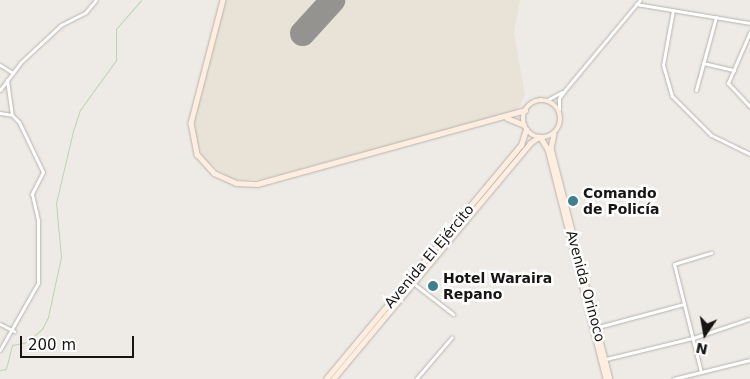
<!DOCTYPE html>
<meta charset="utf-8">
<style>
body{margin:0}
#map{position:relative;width:750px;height:379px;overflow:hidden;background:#eeebe6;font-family:"DejaVu Sans",sans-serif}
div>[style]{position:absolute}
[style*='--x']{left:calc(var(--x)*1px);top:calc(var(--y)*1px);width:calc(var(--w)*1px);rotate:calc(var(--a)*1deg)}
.built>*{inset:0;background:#e8e3d6}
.stream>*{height:1px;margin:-0.5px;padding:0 0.5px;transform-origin:0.5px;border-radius:0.5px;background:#b8d5af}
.runway>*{height:25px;margin:-12.5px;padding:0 12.5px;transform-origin:12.5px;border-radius:12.5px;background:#959390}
.roads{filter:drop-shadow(0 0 1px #b6b3af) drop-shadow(0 0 1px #b6b3af)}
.street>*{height:3px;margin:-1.5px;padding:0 1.5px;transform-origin:1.5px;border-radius:1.5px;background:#fff}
.secondary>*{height:4.5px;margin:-2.25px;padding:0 2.25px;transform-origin:2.25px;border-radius:2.25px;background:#ffeedf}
.secondary>.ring{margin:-2.25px;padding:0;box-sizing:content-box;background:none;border:4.5px solid #ffeedf;border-radius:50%}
.dots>*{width:14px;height:14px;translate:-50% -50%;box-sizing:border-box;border:2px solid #fff;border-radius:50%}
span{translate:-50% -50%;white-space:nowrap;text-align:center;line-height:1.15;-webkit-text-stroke:5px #fff;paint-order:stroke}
.poi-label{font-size:14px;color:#161514;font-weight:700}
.left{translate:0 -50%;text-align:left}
.street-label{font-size:14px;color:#161514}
.north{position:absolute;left:680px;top:309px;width:50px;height:50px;-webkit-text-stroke:4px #fff;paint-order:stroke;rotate:192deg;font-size:14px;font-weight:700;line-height:20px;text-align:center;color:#161514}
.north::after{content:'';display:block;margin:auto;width:18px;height:22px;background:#161514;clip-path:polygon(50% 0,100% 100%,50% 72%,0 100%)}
.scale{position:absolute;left:20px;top:336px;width:114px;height:22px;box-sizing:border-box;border:2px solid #161514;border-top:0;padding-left:6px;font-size:15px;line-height:18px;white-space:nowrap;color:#161514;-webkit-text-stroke:4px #fff;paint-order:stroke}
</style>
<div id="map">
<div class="built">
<div style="clip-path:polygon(225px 0,520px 0,514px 33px,525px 95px,518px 109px,500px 116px,262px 179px,242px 180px,228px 177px,205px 160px,194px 136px,195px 121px)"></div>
</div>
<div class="stream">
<div style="--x:0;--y:370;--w:6;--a:-9"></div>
<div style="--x:6;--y:369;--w:25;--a:-76"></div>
<div style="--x:12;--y:345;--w:15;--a:-11"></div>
<div style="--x:27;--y:342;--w:20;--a:-41"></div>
<div style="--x:42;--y:329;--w:13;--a:-63"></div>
<div style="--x:48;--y:317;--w:61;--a:-77.8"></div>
<div style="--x:61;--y:257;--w:54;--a:-95.3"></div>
<div style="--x:56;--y:203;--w:74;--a:-76.7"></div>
<div style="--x:73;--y:131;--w:22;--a:-72"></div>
<div style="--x:80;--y:110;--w:62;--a:-54.2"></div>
<div style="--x:116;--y:60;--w:31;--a:-90"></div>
<div style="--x:116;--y:29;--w:38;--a:-49"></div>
</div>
<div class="runway">
<div style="--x:302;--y:33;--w:45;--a:-47.7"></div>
</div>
<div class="roads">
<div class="street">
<div style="--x:636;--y:4;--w:116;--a:9.5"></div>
<div style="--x:673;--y:10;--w:56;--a:100.3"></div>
<div style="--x:663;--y:65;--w:32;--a:74"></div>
<div style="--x:672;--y:96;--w:55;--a:45"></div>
<div style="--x:711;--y:135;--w:43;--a:26"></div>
<div style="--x:750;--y:32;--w:56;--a:113.3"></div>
<div style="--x:728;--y:83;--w:33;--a:47"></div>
<div style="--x:703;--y:63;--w:32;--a:13"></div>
<div style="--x:0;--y:65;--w:15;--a:32"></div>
<div style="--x:7;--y:80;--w:35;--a:82"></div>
<div style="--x:0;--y:90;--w:34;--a:-53"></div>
<div style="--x:20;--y:63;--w:56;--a:-42.8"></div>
<div style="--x:61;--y:25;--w:27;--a:-27"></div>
<div style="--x:85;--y:13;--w:17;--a:-50"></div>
<div style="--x:696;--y:90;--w:76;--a:-74.7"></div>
<div style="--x:547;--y:100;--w:17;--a:-28"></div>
<div style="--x:559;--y:109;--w:11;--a:-90"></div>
<div style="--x:559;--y:98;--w:10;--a:-53"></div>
<div style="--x:565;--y:90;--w:117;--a:-50.2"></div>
<div style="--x:0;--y:113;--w:12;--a:9"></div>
<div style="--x:12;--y:115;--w:10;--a:45"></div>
<div style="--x:19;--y:122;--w:55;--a:64.4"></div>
<div style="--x:43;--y:172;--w:25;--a:117"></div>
<div style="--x:32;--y:194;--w:28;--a:77"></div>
<div style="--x:38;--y:221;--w:62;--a:90"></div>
<div style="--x:38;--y:283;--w:77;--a:119.6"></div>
<div style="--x:413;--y:283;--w:51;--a:37.8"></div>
<div style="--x:0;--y:324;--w:16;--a:27"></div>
<div style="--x:598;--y:327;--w:89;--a:-15"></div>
<div style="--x:606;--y:359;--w:89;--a:-13.6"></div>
<div style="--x:693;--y:338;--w:59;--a:-18.7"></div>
<div style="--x:701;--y:372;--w:111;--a:-104"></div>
<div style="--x:674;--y:264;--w:39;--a:-17"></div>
<div style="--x:416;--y:379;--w:55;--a:-49.4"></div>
<div style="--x:673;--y:379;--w:79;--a:-13.9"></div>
</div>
<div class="secondary">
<div style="--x:223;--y:0;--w:127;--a:104.6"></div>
<div style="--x:191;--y:123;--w:32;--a:79"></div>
<div style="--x:197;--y:154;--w:25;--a:48"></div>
<div style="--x:214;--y:173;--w:24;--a:24"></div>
<div style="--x:236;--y:183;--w:21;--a:3"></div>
<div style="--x:257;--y:184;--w:278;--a:-15.4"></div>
<div class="ring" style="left:523px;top:100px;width:33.5px;height:33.5px"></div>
<div style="--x:507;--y:118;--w:18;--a:22"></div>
<div style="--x:554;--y:134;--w:14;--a:102"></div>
<div style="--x:551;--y:148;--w:238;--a:75.7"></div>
<div style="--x:541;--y:138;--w:13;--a:58"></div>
<div style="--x:548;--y:149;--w:237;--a:75.8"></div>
<div style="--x:326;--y:379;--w:305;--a:-50.2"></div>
<div style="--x:521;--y:145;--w:16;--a:-72"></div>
<div style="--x:333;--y:379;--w:307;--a:-50.1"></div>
<div style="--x:530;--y:143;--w:11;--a:-34"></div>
</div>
</div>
<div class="dots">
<div style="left:573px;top:201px;background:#3c7f8f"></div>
<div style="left:433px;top:286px;background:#3c7f8f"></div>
</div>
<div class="poi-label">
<span class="left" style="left:583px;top:201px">Comando<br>de Policía</span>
<span class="left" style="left:443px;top:286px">Hotel Waraira<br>Repano</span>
</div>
<div class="street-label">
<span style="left:429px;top:256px;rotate:-50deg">Avenida El Ejército</span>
<span style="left:586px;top:286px;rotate:75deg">Avenida Orinoco</span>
</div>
<div class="north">N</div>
<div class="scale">200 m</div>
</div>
